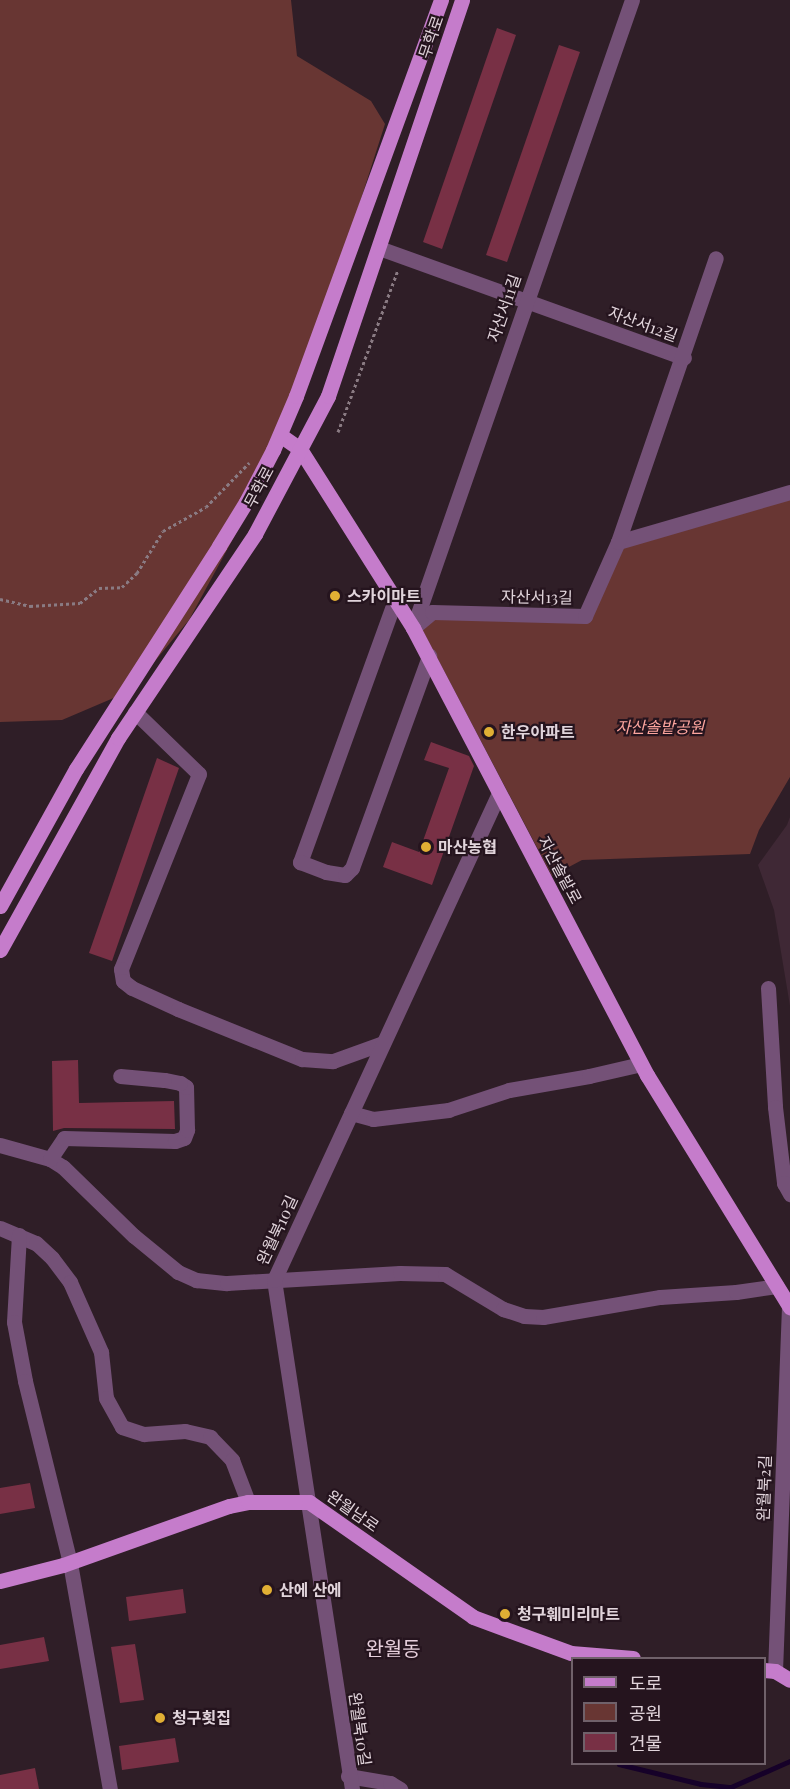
<!DOCTYPE html>
<meta charset="utf-8">
<style>
body{margin:0}
#map{position:relative;width:790px;height:1789px;overflow:hidden;background:#2f1e27;font-family:"Playfair Display","Noto Sans KR",serif}
div>[style]{position:absolute}
[style*='--x']{left:calc(var(--x)*1px);top:calc(var(--y)*1px);width:calc(var(--w)*1px);rotate:calc(var(--a)*1deg)}
.built>*{inset:0;background:#3f2835}
.green>*{inset:0;background:#683633}
.stream>*{height:4.5px;margin:-2.25px;padding:0 2.25px;transform-origin:2.25px;border-radius:2.25px;background:#160129}
.building>*{inset:0;background:#783045}
.path>*{height:3px;margin-top:-1.5px;transform-origin:0;background:repeating-linear-gradient(90deg,#8a7b83 0 3px,transparent 0 6px)}
.minor>*{height:15px;margin:-7.5px;padding:0 7.5px;transform-origin:7.5px;border-radius:7.5px;background:#745177}
.major>*{height:15px;margin:-7.5px;padding:0 7.5px;transform-origin:7.5px;border-radius:7.5px;background:#c57ccb}
.dots>*{width:16px;height:16px;translate:-50% -50%;box-sizing:border-box;border:3px solid #25141e;border-radius:50%}
span{translate:-50% -50%;white-space:nowrap;text-align:center;line-height:1.15;-webkit-text-stroke:4.5px #25141e;paint-order:stroke}
.street-label{font-size:16px;color:#e1d4db}
.poi-label{font-size:16px;color:#e1d4db;font-weight:700}
.left{translate:0 -50%;text-align:left}
.park-label{font-size:16px;color:#fda59e;font-style:italic}
.quarter-label{font-size:20px;color:#e7cfdc}
.legend{position:absolute;left:571px;top:1657px;width:195px;height:108px;box-sizing:border-box;background:#25141e;border:2px solid #70616a;margin:0;padding:8px 10px;list-style:none;font-size:18px;color:#e1d4db}
.legend li{display:flex;align-items:center;gap:12px;height:30px}
.legend b{width:30px;border:2px solid #70616a}
</style>
<div id="map">
<div class="built">
<div style="clip-path:polygon(790px 817px,790px 1006px,774px 910px,758px 865px,787px 825px)"></div>
</div>
<div class="green">
<div style="clip-path:polygon(0 0,291px 0,297px 56px,371px 101px,385px 124px,301px 386px,241px 524px,189px 620px,130px 691px,62px 720px,0 722px)"></div>
<div style="clip-path:polygon(790px 499px,790px 777px,759px 830px,750px 854px,582px 860px,552px 876px,421px 627px,434px 617px,588px 620px,620px 549px)"></div>
</div>
<div class="stream">
<div style="--x:619;--y:1764;--w:84;--a:13.7"></div>
<div style="--x:701;--y:1784;--w:30;--a:6"></div>
<div style="--x:731;--y:1787;--w:64;--a:-23.8"></div>
</div>
<div class="building">
<div style="clip-path:polygon(497px 28px,516px 35px,442px 249px,423px 242px)"></div>
<div style="clip-path:polygon(559px 45px,580px 52px,507px 262px,486px 255px)"></div>
<div style="clip-path:polygon(431px 742px,469px 756px,474px 766px,432px 885px,383px 867px,392px 842px,419px 852px,449px 768px,424px 760px)"></div>
<div style="clip-path:polygon(157px 758px,179px 768px,112px 961px,89px 953px)"></div>
<div style="clip-path:polygon(78px 1060px,79px 1103px,174px 1101px,175px 1129px,64px 1128px,53px 1131px,52px 1061px)"></div>
<div style="clip-path:polygon(30px 1483px,35px 1508px,0 1514px,0 1488px)"></div>
<div style="clip-path:polygon(183px 1589px,186px 1613px,129px 1621px,126px 1597px)"></div>
<div style="clip-path:polygon(44px 1637px,49px 1661px,0 1669px,0 1645px)"></div>
<div style="clip-path:polygon(135px 1644px,144px 1700px,120px 1703px,111px 1647px)"></div>
<div style="clip-path:polygon(175px 1738px,179px 1762px,122px 1770px,119px 1746px)"></div>
<div style="clip-path:polygon(35px 1768px,39px 1789px,0 1789px,0 1775px)"></div>
</div>
<div class="path">
<div style="--x:338;--y:432;--w:173;--a:-69.7"></div>
<div style="--x:0;--y:599;--w:31;--a:13"></div>
<div style="--x:30;--y:606;--w:50;--a:-3.4"></div>
<div style="--x:80;--y:603;--w:24;--a:-38"></div>
<div style="--x:99;--y:588;--w:23;--a:-2"></div>
<div style="--x:122;--y:587;--w:21;--a:-43"></div>
<div style="--x:137;--y:573;--w:49;--a:-58.2"></div>
<div style="--x:163;--y:531;--w:49;--a:-29.2"></div>
<div style="--x:206;--y:507;--w:62;--a:-45.7"></div>
</div>
<div class="minor">
<div style="--x:379;--y:248;--w:324;--a:19.8"></div>
<div style="--x:618;--y:542;--w:179;--a:-16.2"></div>
<div style="--x:395;--y:600;--w:279;--a:109.9"></div>
<div style="--x:300;--y:862;--w:28;--a:21"></div>
<div style="--x:326;--y:872;--w:19;--a:9"></div>
<div style="--x:345;--y:875;--w:10;--a:-45"></div>
<div style="--x:352;--y:868;--w:226;--a:-70"></div>
<div style="--x:413;--y:628;--w:665;--a:-70.78"></div>
<div style="--x:413;--y:628;--w:25;--a:-40"></div>
<div style="--x:432;--y:612;--w:153;--a:1.5"></div>
<div style="--x:585;--y:616;--w:81;--a:-66"></div>
<div style="--x:618;--y:542;--w:300;--a:-71"></div>
<div style="--x:135;--y:712;--w:89;--a:44.1"></div>
<div style="--x:199;--y:774;--w:210;--a:111.8"></div>
<div style="--x:121;--y:969;--w:12;--a:81"></div>
<div style="--x:123;--y:981;--w:11;--a:38"></div>
<div style="--x:132;--y:988;--w:51;--a:24.5"></div>
<div style="--x:178;--y:1009;--w:134;--a:22"></div>
<div style="--x:302;--y:1059;--w:31;--a:4"></div>
<div style="--x:333;--y:1061;--w:53;--a:-19.8"></div>
<div style="--x:768;--y:988;--w:119;--a:86.6"></div>
<div style="--x:775;--y:1107;--w:77;--a:83.2"></div>
<div style="--x:784;--y:1183;--w:13;--a:61"></div>
<div style="--x:351;--y:1113;--w:23;--a:15"></div>
<div style="--x:373;--y:1119;--w:76;--a:-6.8"></div>
<div style="--x:448;--y:1110;--w:64;--a:-18.2"></div>
<div style="--x:509;--y:1090;--w:81;--a:-9.9"></div>
<div style="--x:589;--y:1076;--w:53;--a:-13"></div>
<div style="--x:0;--y:1145;--w:52;--a:15.6"></div>
<div style="--x:50;--y:1159;--w:15;--a:32"></div>
<div style="--x:63;--y:1167;--w:99;--a:44.2"></div>
<div style="--x:134;--y:1236;--w:57;--a:39.3"></div>
<div style="--x:178;--y:1272;--w:20;--a:24"></div>
<div style="--x:196;--y:1280;--w:31;--a:6"></div>
<div style="--x:227;--y:1283;--w:173;--a:-3.3"></div>
<div style="--x:400;--y:1273;--w:45;--a:1.3"></div>
<div style="--x:445;--y:1274;--w:68;--a:31.1"></div>
<div style="--x:503;--y:1309;--w:22;--a:18"></div>
<div style="--x:524;--y:1316;--w:19;--a:3"></div>
<div style="--x:543;--y:1317;--w:119;--a:-9.7"></div>
<div style="--x:660;--y:1297;--w:76;--a:-3.8"></div>
<div style="--x:736;--y:1292;--w:41;--a:-8.3"></div>
<div style="--x:50;--y:1159;--w:25;--a:-56"></div>
<div style="--x:64;--y:1138;--w:111;--a:1.5"></div>
<div style="--x:175;--y:1141;--w:9;--a:-18"></div>
<div style="--x:184;--y:1138;--w:9;--a:-69"></div>
<div style="--x:187;--y:1130;--w:43;--a:-91.3"></div>
<div style="--x:186;--y:1087;--w:7;--a:-146"></div>
<div style="--x:180;--y:1083;--w:16;--a:-169"></div>
<div style="--x:164;--y:1080;--w:44;--a:-174.8"></div>
<div style="--x:0;--y:1228;--w:39;--a:23"></div>
<div style="--x:36;--y:1243;--w:22;--a:43"></div>
<div style="--x:52;--y:1258;--w:30;--a:53"></div>
<div style="--x:70;--y:1282;--w:77;--a:66.1"></div>
<div style="--x:101;--y:1352;--w:46;--a:83.8"></div>
<div style="--x:106;--y:1398;--w:33;--a:61"></div>
<div style="--x:122;--y:1427;--w:23;--a:18"></div>
<div style="--x:144;--y:1434;--w:41;--a:-4.2"></div>
<div style="--x:185;--y:1431;--w:26;--a:13"></div>
<div style="--x:210;--y:1437;--w:32;--a:46"></div>
<div style="--x:232;--y:1460;--w:45;--a:69.1"></div>
<div style="--x:19;--y:1235;--w:87;--a:93.3"></div>
<div style="--x:14;--y:1322;--w:60;--a:79.4"></div>
<div style="--x:25;--y:1381;--w:187;--a:76.1"></div>
<div style="--x:70;--y:1563;--w:230;--a:80"></div>
<div style="--x:775;--y:1671;--w:364;--a:-87.8"></div>
<div style="--x:348;--y:1776;--w:43;--a:9.5"></div>
<div style="--x:390;--y:1783;--w:12;--a:31"></div>
<div style="--x:352;--y:1789;--w:515;--a:-98.71"></div>
<div style="--x:274;--y:1280;--w:536;--a:-65.2"></div>
</div>
<div class="major">
<div style="--x:280;--y:435;--w:24;--a:35"></div>
<div style="--x:300;--y:449;--w:212;--a:57.7"></div>
<div style="--x:413;--y:628;--w:505;--a:62.37"></div>
<div style="--x:647;--y:1075;--w:273;--a:58.4"></div>
<div style="--x:0;--y:906;--w:157;--a:-61"></div>
<div style="--x:76;--y:769;--w:265;--a:-57.3"></div>
<div style="--x:219;--y:546;--w:52;--a:-58.5"></div>
<div style="--x:246;--y:502;--w:59;--a:-62.6"></div>
<div style="--x:273;--y:450;--w:59;--a:-66.9"></div>
<div style="--x:296;--y:396;--w:422;--a:-69.9"></div>
<div style="--x:0;--y:950;--w:243;--a:-60.9"></div>
<div style="--x:118;--y:738;--w:246;--a:-56.1"></div>
<div style="--x:255;--y:534;--w:156;--a:-62.1"></div>
<div style="--x:328;--y:396;--w:418;--a:-71.3"></div>
<div style="--x:0;--y:1581;--w:65;--a:-14.3"></div>
<div style="--x:63;--y:1565;--w:176;--a:-19.6"></div>
<div style="--x:229;--y:1506;--w:19;--a:-12"></div>
<div style="--x:248;--y:1502;--w:61;--a:0"></div>
<div style="--x:309;--y:1502;--w:200;--a:35"></div>
<div style="--x:473;--y:1617;--w:104;--a:20.2"></div>
<div style="--x:571;--y:1653;--w:62;--a:4.6"></div>
<div style="--x:764;--y:1670;--w:11;--a:5"></div>
<div style="--x:775;--y:1671;--w:17;--a:31"></div>
</div>
<div class="dots">
<div style="left:335px;top:596px;background:#e1af34"></div>
<div style="left:489px;top:732px;background:#e1af34"></div>
<div style="left:426px;top:847px;background:#e1af34"></div>
<div style="left:267px;top:1590px;background:#e1af34"></div>
<div style="left:505px;top:1614px;background:#e1af34"></div>
<div style="left:160px;top:1718px;background:#e1af34"></div>
</div>
<div class="street-label">
<span style="left:431px;top:37px;rotate:-71deg">무학로</span>
<span style="left:504px;top:308px;rotate:-71deg">자산서11길</span>
<span style="left:643px;top:324px;rotate:20deg">자산서12길</span>
<span style="left:259px;top:487px;rotate:-62deg">무학로</span>
<span style="left:537px;top:597px;rotate:1deg">자산서13길</span>
<span style="left:560px;top:870px;rotate:62deg">자산솔밭로</span>
<span style="left:277px;top:1230px;rotate:-65deg">완월북10길</span>
<span style="left:764px;top:1488px;rotate:-88deg">완월북2길</span>
<span style="left:353px;top:1511px;rotate:35deg">완월남로</span>
<span style="left:360px;top:1729px;rotate:82deg">완월북10길</span>
</div>
<div class="poi-label">
<span class="left" style="left:347px;top:596px">스카이마트</span>
<span class="left" style="left:501px;top:732px">한우아파트</span>
<span class="left" style="left:438px;top:847px">마산농협</span>
<span class="left" style="left:279px;top:1590px">산에 산에</span>
<span class="left" style="left:517px;top:1614px">청구훼미리마트</span>
<span class="left" style="left:172px;top:1718px">청구횟집</span>
</div>
<div class="park-label">
<span style="left:660px;top:727px">자산솔밭공원</span>
</div>
<div class="quarter-label">
<span style="left:393px;top:1647px">완월동</span>
</div>
<ul class="legend">
<li><b style="height:8px;background:#c57ccb"></b>도로</li>
<li><b style="height:16px;background:#683633"></b>공원</li>
<li><b style="height:16px;background:#783045"></b>건물</li>
</ul>
</div>
